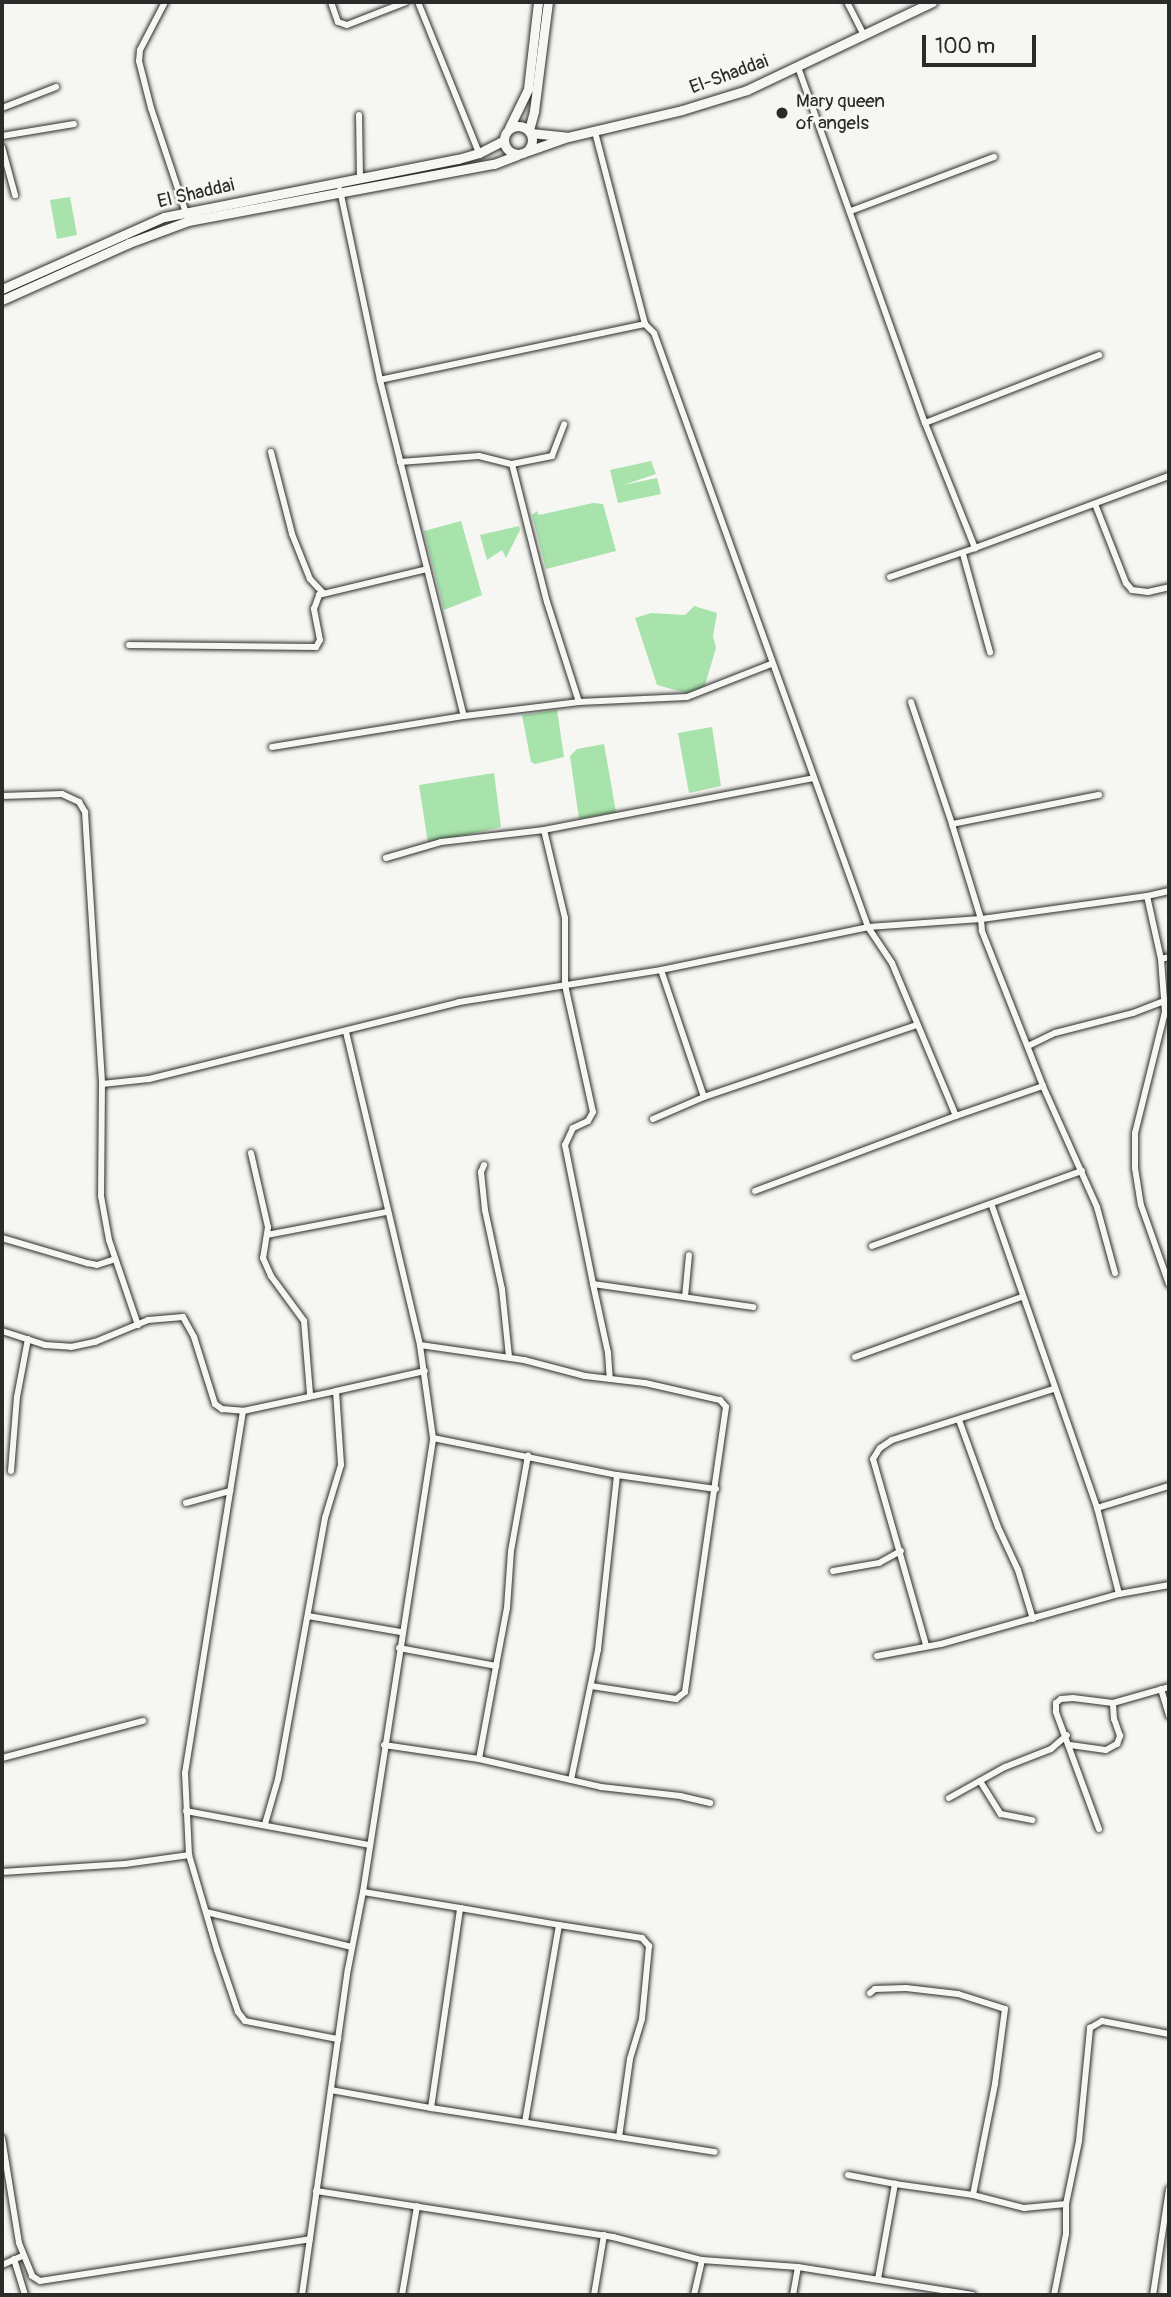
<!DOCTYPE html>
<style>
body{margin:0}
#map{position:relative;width:1171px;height:2297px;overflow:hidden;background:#f6f6f2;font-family:Pangolin,sans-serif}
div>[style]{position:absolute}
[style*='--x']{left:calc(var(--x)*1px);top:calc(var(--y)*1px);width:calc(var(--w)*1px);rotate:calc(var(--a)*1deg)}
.green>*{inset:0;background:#a7e3aa}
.roads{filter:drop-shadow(0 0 2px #2b2b2b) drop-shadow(0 0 2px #2b2b2b)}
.street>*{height:6px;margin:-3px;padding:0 3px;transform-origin:3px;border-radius:3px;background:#f6f6f2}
.secondary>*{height:9px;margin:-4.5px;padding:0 4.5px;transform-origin:4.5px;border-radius:4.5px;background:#f6f6f2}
.secondary>.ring{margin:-4.5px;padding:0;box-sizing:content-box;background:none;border:9px solid #f6f6f2;border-radius:50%}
.dots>*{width:19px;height:19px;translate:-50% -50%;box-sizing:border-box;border:4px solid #f6f6f2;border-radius:50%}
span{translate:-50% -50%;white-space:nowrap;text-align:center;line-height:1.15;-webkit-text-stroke:5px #f6f6f2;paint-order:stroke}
.street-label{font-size:19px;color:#2b2b2b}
.poi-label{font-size:19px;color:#2b2b2b}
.left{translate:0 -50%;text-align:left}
.frame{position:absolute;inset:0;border:4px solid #2b2b2b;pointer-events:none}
.scale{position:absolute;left:922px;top:35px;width:114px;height:32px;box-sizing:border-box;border:4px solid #2b2b2b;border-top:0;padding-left:9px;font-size:21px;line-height:24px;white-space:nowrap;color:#2b2b2b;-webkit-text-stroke:5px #f6f6f2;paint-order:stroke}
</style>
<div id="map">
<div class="green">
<div style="clip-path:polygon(70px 197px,77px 235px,57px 239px,50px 200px)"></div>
<div style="clip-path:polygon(651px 461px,656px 474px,623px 485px,657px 478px,661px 494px,618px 503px,610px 470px)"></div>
<div style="clip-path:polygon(593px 503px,603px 504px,616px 551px,546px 569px,532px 515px,537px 511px,539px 515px)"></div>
<div style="clip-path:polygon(461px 521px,482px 595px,444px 610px,424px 531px)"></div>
<div style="clip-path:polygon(519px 526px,520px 530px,506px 558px,502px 550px,487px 560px,480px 535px)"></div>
<div style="clip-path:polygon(694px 606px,717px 613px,713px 636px,716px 648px,705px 685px,694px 695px,657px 685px,635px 618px,651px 613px,685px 615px)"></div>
<div style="clip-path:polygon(557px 710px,564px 757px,535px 764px,531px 762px,522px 715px)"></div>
<div style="clip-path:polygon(712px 727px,721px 786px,689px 793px,678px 733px)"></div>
<div style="clip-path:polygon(604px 744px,616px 812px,579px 819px,570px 756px,577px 749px)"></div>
<div style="clip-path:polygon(494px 773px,501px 827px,428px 843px,419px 785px)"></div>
</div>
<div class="roads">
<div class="street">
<div style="--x:165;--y:2;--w:54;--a:117.5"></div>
<div style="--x:140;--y:50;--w:11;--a:95"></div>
<div style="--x:139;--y:61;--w:49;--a:75.7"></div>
<div style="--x:151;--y:108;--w:114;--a:71.6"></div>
<div style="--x:331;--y:2;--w:21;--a:71"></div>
<div style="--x:338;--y:22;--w:9;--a:18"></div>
<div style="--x:347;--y:25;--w:63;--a:-21.3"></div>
<div style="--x:418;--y:2;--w:163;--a:68"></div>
<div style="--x:847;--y:2;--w:37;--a:63"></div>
<div style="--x:798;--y:67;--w:378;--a:70.4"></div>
<div style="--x:925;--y:423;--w:135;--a:68.2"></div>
<div style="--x:975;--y:548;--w:207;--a:-20.4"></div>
<div style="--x:2;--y:108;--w:58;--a:-21.3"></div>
<div style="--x:359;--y:115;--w:63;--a:89.1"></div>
<div style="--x:2;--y:136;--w:73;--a:-9.5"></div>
<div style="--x:2;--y:147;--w:50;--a:74.8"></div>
<div style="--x:340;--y:190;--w:194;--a:78.1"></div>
<div style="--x:851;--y:211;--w:153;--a:-20.7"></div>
<div style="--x:645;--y:324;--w:271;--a:168.1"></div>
<div style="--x:380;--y:380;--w:346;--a:76"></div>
<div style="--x:464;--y:716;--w:116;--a:-6.9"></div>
<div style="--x:579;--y:702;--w:108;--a:-2.7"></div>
<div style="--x:687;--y:697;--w:90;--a:-21.4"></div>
<div style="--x:925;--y:423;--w:187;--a:-21.3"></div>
<div style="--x:271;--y:452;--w:85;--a:75.6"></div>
<div style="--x:292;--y:534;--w:48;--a:68.2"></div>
<div style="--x:310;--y:579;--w:19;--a:47"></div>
<div style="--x:400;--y:462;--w:79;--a:-4.3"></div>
<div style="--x:479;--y:456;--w:34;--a:14"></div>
<div style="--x:512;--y:464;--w:142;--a:75.8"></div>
<div style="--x:547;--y:602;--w:105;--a:72.3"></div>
<div style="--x:512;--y:464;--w:41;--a:-11.3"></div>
<div style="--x:552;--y:456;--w:34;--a:-69"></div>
<div style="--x:1095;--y:504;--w:85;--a:68.6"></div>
<div style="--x:1126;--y:583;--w:9;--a:49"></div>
<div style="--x:1132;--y:590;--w:16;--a:7"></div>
<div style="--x:1148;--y:592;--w:22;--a:-13"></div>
<div style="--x:963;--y:554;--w:102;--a:74.6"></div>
<div style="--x:890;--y:577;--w:90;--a:-18.8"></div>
<div style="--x:129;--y:645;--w:187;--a:0.6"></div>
<div style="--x:316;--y:647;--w:8;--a:-60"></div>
<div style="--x:320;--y:640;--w:32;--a:-101"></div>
<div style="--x:314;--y:609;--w:15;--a:-70"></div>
<div style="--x:319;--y:595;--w:111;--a:-13.5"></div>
<div style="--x:911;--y:702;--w:129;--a:71.4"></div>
<div style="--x:272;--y:747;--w:194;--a:-9.2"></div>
<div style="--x:2;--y:796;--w:60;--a:-1.9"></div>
<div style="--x:62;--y:794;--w:19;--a:25"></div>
<div style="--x:79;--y:802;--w:12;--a:59"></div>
<div style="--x:85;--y:812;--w:273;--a:86.4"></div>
<div style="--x:102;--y:1084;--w:112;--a:90.5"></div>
<div style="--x:101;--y:1196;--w:45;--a:79.7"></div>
<div style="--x:109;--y:1240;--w:90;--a:71.2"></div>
<div style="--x:544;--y:830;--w:274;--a:-10.9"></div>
<div style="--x:386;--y:858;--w:57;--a:-16.2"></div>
<div style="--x:441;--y:842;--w:104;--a:-6.6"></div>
<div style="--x:544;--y:830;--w:90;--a:76.6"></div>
<div style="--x:565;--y:918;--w:67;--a:90"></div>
<div style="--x:565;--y:985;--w:130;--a:77.6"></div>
<div style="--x:593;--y:1112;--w:10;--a:119"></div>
<div style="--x:588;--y:1121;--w:17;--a:155"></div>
<div style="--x:573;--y:1128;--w:19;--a:115"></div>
<div style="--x:565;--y:1145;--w:142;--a:78.6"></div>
<div style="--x:593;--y:1284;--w:162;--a:8.2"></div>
<div style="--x:1169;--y:891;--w:23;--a:167"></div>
<div style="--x:1147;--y:896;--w:65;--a:77.5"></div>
<div style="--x:1161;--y:959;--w:8;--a:-14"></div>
<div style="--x:1161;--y:959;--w:53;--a:85.7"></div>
<div style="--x:1165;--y:1012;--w:125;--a:103.9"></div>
<div style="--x:1135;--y:1133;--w:35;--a:90"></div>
<div style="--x:1135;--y:1168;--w:37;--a:81"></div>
<div style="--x:1141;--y:1205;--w:84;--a:70.5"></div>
<div style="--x:661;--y:970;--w:134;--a:71.3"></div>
<div style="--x:1028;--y:1046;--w:30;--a:-26"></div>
<div style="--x:1055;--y:1033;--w:81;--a:-14.4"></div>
<div style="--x:1133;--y:1013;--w:33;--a:-21"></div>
<div style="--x:102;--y:1084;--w:47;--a:-6.1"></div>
<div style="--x:149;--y:1079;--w:319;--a:-13.9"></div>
<div style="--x:459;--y:1002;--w:205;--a:-9"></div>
<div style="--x:661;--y:970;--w:211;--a:-11.7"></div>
<div style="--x:868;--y:927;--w:631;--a:-109.81"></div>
<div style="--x:654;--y:333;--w:13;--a:-135"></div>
<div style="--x:645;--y:324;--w:198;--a:-104.6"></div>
<div style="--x:1043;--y:1086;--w:92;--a:161"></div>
<div style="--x:956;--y:1116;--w:166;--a:-112.7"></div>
<div style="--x:892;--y:963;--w:43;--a:-123.7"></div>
<div style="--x:868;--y:927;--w:113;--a:-4"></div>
<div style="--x:981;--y:919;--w:99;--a:-107"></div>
<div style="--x:952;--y:824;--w:150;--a:-11.2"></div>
<div style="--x:653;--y:1119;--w:56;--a:-23.3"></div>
<div style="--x:704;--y:1097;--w:225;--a:-18.7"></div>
<div style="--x:251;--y:1153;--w:76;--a:77.1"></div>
<div style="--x:268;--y:1227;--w:31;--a:99"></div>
<div style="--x:263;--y:1258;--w:20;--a:66"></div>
<div style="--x:271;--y:1276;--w:56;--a:53.7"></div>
<div style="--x:304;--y:1321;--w:73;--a:85.3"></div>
<div style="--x:484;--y:1165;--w:8;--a:113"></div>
<div style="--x:481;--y:1172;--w:38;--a:84"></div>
<div style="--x:485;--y:1210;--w:81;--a:77.9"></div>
<div style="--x:502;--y:1289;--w:68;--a:84.1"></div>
<div style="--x:755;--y:1191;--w:215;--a:-20.5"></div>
<div style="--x:992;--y:1206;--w:320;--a:70.8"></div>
<div style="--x:267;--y:1235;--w:122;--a:-10.9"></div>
<div style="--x:2;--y:1238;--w:89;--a:16.4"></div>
<div style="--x:87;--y:1263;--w:10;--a:11"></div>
<div style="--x:97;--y:1265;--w:19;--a:-18"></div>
<div style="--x:872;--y:1246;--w:223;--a:-19.7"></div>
<div style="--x:1115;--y:1273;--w:68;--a:-105.3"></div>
<div style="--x:1097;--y:1207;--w:133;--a:-114.1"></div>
<div style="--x:1043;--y:1086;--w:167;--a:-111.5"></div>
<div style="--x:982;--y:931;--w:12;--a:-95"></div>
<div style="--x:981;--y:919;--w:168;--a:-7.9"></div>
<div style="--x:593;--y:1284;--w:71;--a:77.7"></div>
<div style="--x:608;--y:1353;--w:26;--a:86"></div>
<div style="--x:685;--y:1297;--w:42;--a:-84.6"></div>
<div style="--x:2;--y:1331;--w:45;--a:18"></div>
<div style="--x:45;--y:1345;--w:26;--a:4"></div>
<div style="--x:71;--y:1347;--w:25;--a:-12"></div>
<div style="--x:95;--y:1342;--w:57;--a:-22.5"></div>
<div style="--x:148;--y:1320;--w:35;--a:-5"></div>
<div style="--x:183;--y:1317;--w:23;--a:61"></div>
<div style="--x:194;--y:1337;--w:70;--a:72.6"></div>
<div style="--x:215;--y:1404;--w:9;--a:36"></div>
<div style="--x:222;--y:1409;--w:21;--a:5"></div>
<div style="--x:243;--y:1411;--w:95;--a:-12.1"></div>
<div style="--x:336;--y:1391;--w:74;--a:86.1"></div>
<div style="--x:341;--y:1465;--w:55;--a:106.8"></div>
<div style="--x:325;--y:1518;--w:265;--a:100.2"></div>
<div style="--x:278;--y:1779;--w:47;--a:106.1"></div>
<div style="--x:420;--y:1345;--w:105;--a:8.2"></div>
<div style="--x:524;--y:1360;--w:63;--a:14.7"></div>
<div style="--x:585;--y:1376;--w:60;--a:6.7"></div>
<div style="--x:645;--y:1383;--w:77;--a:12.8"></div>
<div style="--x:720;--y:1400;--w:9;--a:49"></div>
<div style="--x:726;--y:1407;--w:288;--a:98.2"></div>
<div style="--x:685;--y:1692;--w:11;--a:142"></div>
<div style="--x:676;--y:1699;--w:86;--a:-171.3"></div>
<div style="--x:855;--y:1357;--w:177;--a:-19.8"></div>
<div style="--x:336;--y:1391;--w:91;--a:-12.7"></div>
<div style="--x:243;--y:1411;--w:367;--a:99.1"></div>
<div style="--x:185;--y:1773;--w:82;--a:87.2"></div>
<div style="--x:189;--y:1855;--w:99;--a:73.6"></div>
<div style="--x:217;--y:1950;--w:65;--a:71.3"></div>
<div style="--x:238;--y:2012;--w:11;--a:52"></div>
<div style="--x:245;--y:2021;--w:95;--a:11"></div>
<div style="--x:959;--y:1420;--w:114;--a:70"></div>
<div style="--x:998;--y:1527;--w:47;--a:65.1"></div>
<div style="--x:1018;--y:1570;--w:51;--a:73"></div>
<div style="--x:433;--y:1438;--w:188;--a:11.4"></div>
<div style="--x:617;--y:1475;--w:100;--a:8"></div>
<div style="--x:11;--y:1471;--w:74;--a:-85.4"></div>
<div style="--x:17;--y:1397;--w:59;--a:-79.3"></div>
<div style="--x:186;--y:1503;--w:46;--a:-15.3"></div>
<div style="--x:833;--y:1571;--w:47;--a:-9.9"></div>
<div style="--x:879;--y:1563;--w:25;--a:-29"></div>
<div style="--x:1119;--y:1594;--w:89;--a:-104.3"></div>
<div style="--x:1097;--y:1508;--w:75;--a:-17"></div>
<div style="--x:308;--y:1616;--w:94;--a:9.8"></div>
<div style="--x:926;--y:1645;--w:193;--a:-105.9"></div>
<div style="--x:873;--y:1459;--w:13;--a:-58"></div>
<div style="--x:880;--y:1448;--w:14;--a:-34"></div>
<div style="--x:892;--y:1440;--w:170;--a:-17.5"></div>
<div style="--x:399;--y:1648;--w:99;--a:10.5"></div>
<div style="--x:496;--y:1666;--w:59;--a:-79.3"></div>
<div style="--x:507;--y:1608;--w:57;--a:-86"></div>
<div style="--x:511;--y:1551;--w:97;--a:-79.9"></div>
<div style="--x:877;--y:1656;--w:65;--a:-10.6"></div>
<div style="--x:941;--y:1644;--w:185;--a:-15.7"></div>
<div style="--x:1119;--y:1594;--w:51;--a:-10.2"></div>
<div style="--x:1161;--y:1689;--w:28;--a:73"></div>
<div style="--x:384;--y:1745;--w:96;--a:8.4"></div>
<div style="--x:479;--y:1759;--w:95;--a:-79.6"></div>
<div style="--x:1070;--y:1745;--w:36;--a:8"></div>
<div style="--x:1106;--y:1750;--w:13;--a:-29"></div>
<div style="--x:1117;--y:1744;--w:9;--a:-69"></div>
<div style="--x:1120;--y:1736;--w:18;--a:-109"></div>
<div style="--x:1114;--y:1719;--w:16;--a:-94"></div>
<div style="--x:2;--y:1758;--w:146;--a:-14.7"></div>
<div style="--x:479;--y:1759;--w:125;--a:12.9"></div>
<div style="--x:601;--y:1787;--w:80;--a:6.5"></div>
<div style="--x:680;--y:1796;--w:31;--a:13"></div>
<div style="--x:571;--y:1780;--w:133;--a:-78.3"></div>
<div style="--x:598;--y:1650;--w:176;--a:-83.8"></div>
<div style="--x:980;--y:1781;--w:39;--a:58"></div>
<div style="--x:1001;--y:1814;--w:32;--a:11"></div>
<div style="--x:949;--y:1798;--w:64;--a:-29"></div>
<div style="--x:1005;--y:1767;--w:49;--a:-21.4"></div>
<div style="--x:1051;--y:1749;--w:21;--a:-41"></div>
<div style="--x:186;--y:1811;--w:187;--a:10.5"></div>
<div style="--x:1099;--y:1829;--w:125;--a:-110.2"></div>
<div style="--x:1056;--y:1712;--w:9;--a:-90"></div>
<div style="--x:1056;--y:1703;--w:6;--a:-39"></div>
<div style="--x:1061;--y:1699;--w:12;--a:-5"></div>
<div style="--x:1073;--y:1698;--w:40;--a:7.1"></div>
<div style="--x:1113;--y:1703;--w:58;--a:-15.9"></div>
<div style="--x:2;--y:1872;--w:123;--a:-3.7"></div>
<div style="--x:125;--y:1864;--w:65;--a:-8"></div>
<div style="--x:460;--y:1908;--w:100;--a:9.7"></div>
<div style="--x:559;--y:1925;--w:199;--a:99.8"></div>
<div style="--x:206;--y:1912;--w:150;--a:13.5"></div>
<div style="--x:559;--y:1925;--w:84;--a:8.9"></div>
<div style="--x:642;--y:1938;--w:11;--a:49"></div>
<div style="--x:649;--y:1946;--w:73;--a:95.5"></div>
<div style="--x:642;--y:2019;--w:42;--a:106.7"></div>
<div style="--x:630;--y:2059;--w:79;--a:98"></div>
<div style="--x:870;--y:1993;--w:6;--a:-39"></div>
<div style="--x:875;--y:1989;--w:31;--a:-2"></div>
<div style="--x:906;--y:1988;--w:52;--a:6.6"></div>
<div style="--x:958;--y:1994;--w:49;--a:17.7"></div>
<div style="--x:1005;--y:2009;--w:76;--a:97.6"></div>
<div style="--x:995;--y:2084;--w:113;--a:101.2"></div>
<div style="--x:331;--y:2090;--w:102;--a:10.2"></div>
<div style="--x:431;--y:2108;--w:202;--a:-81.7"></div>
<div style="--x:460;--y:1908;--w:98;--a:-170.6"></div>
<div style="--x:431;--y:2108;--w:287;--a:8.8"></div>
<div style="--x:2;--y:2138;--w:106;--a:80.8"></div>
<div style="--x:19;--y:2243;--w:35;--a:68"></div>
<div style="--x:32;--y:2276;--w:9;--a:32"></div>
<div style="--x:40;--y:2281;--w:273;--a:-8.8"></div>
<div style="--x:848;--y:2175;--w:48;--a:10.8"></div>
<div style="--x:316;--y:2191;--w:301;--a:8.8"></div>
<div style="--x:613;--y:2237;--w:92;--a:14.5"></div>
<div style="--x:702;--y:2260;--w:96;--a:4.2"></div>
<div style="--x:798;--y:2267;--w:177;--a:9.1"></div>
<div style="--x:14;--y:2259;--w:38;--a:73"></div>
<div style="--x:2;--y:2265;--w:22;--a:-24"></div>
<div style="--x:878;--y:2279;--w:97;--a:-79.9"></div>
<div style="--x:895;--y:2184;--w:79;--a:8"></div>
<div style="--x:973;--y:2195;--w:53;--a:14.3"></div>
<div style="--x:1024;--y:2208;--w:42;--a:-5.4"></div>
<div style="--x:302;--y:2295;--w:329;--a:-82"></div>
<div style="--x:348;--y:1969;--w:78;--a:-79"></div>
<div style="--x:363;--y:1892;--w:459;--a:-81.2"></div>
<div style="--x:433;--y:1438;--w:94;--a:-98"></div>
<div style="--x:420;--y:1345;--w:322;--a:-103.3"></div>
<div style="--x:402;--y:2295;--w:90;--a:-80.4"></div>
<div style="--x:594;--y:2295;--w:61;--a:-80.5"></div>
<div style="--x:694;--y:2295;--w:36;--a:-77"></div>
<div style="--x:793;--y:2295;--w:28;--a:-80"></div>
<div style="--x:1054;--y:2295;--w:62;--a:-78.9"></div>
<div style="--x:1066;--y:2234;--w:30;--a:-90"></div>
<div style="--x:1066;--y:2204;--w:64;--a:-78.3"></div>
<div style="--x:1079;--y:2141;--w:114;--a:-84.4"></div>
<div style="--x:1090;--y:2028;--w:14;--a:-30"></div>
<div style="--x:1102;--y:2021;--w:68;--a:11"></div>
<div style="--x:1153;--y:2295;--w:107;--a:-81.4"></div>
</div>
<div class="secondary">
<div class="ring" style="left:504px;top:126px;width:19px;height:19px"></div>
<div style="--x:509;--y:128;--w:43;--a:-64"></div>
<div style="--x:528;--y:89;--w:88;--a:-83.4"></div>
<div style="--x:529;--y:130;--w:20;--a:-75"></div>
<div style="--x:534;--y:111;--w:110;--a:-82.7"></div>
<div style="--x:531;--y:133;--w:36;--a:6"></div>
<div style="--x:528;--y:151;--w:42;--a:-19.3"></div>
<div style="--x:568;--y:137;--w:117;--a:-13.3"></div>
<div style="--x:682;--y:110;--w:68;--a:-17.1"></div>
<div style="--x:747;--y:90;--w:205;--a:-25.4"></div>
<div style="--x:2;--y:289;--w:177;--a:-24"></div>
<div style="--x:164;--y:217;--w:300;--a:-11.2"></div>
<div style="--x:458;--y:159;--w:22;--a:-16"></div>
<div style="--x:479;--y:153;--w:28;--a:-27"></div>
<div style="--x:2;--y:300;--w:139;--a:-24.2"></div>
<div style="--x:129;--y:243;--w:63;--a:-20.4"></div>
<div style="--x:188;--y:221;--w:311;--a:-10.6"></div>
<div style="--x:494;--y:164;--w:25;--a:-21"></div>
</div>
</div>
<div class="dots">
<div style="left:782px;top:113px;background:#2b2b2b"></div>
</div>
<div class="street-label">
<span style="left:729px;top:75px;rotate:-20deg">El-Shaddai</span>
<span style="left:196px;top:194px;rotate:-13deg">El Shaddai</span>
</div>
<div class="poi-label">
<span class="left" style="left:796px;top:113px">Mary queen<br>of angels</span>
</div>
<div class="frame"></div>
<div class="scale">100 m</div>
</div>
